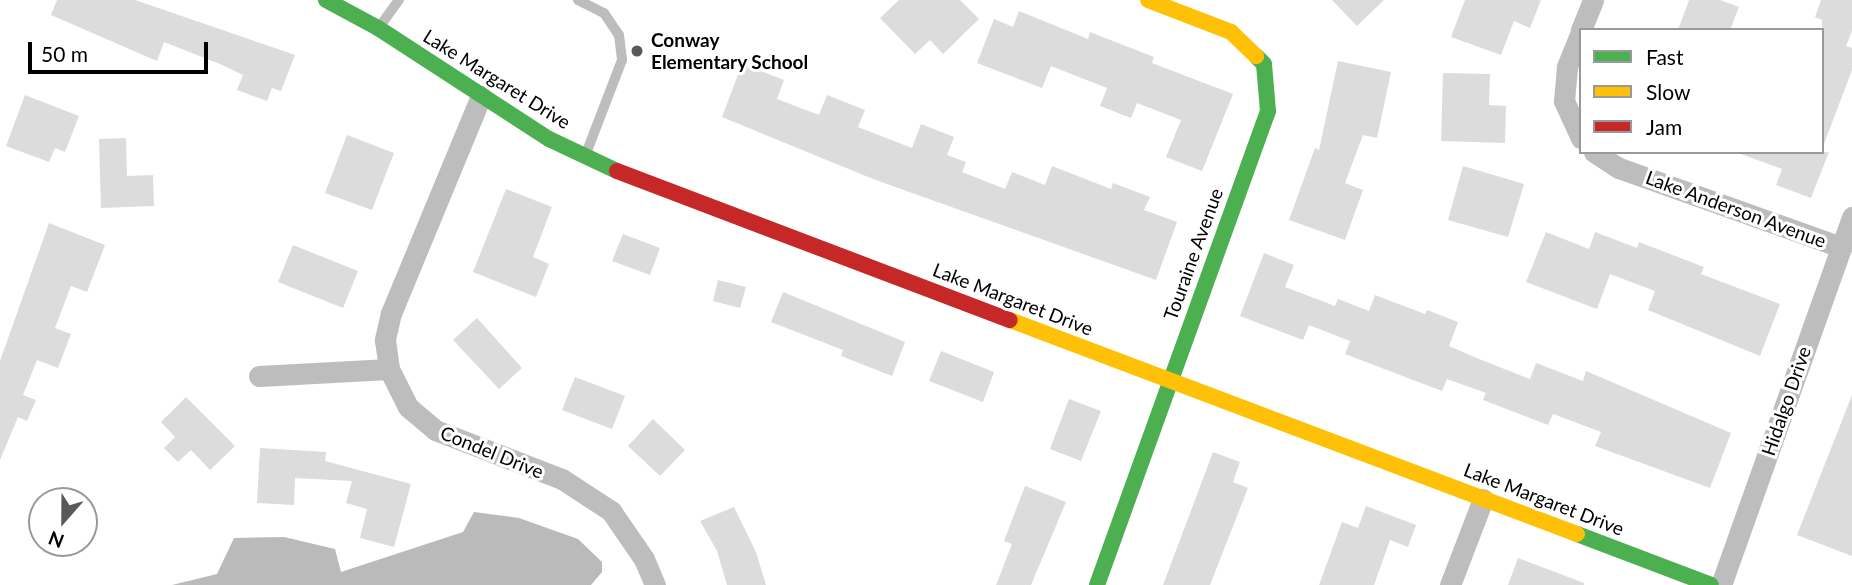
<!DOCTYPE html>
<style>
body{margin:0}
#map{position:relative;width:1852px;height:585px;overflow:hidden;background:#fff;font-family:Lato,sans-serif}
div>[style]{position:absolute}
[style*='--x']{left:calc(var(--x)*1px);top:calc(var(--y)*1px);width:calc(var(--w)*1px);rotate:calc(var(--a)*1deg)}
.water>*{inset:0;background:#bababa}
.building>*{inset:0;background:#dcdcdc}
.lane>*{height:10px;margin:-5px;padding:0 5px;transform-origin:5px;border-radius:5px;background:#bdbdbd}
.street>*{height:21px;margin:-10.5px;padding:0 10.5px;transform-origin:10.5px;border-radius:10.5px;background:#bdbdbd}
.fast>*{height:16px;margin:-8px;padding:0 8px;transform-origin:8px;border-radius:8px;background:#4caf50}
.slow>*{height:16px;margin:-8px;padding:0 8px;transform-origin:8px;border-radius:8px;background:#ffc107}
.jam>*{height:16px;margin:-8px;padding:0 8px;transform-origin:8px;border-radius:8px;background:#c62828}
.dots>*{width:19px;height:19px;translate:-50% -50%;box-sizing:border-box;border:4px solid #fff;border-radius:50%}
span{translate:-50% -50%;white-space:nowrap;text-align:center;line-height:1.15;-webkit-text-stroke:6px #fff;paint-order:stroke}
.poi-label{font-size:19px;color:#000;font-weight:700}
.left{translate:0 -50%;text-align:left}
.street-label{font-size:19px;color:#000}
.legend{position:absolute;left:1579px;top:28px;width:245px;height:126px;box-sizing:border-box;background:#fff;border:2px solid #999;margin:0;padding:9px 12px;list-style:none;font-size:21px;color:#000}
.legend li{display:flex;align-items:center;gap:14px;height:35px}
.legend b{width:35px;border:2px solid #999}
.north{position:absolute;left:28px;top:487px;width:70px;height:70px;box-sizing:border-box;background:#fff;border:2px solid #999;border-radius:50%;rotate:201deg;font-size:19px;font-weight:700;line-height:28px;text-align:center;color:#000}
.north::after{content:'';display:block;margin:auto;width:24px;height:32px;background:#595959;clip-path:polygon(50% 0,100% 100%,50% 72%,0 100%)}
.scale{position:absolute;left:28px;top:42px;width:180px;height:32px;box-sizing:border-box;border:4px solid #000;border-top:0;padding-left:9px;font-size:21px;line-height:24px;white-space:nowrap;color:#000;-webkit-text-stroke:5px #fff;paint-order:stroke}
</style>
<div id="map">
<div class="water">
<div style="clip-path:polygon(474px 512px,519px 518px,578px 539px,602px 562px,602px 572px,591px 585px,172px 585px,217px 574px,234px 538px,284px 537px,335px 549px,341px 572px,463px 532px)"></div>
</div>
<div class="building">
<div style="clip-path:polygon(57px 0,135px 0,295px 55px,281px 91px,272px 88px,267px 101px,237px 90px,243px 75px,220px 64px,164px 42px,157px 61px,51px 15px)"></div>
<div style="clip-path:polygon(899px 0,960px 0,979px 19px,943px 54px,930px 40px,915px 54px,880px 18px)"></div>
<div style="clip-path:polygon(1332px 0,1384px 0,1357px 26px)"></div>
<div style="clip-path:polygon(1465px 0,1541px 0,1530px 28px,1514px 21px,1501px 55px,1451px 37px)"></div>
<div style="clip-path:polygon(1689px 0,1720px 0,1739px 7px,1730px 30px,1678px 30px)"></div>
<div style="clip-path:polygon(1821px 0,1852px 0,1852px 31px,1846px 46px,1852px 48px,1852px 70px,1824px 144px,1822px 20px,1815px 17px)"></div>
<div style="clip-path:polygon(1019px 11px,1088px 39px,1090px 32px,1154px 57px,1152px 63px,1233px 94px,1202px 171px,1166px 157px,1181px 120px,1137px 103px,1131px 118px,1100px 106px,1107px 88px,1051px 66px,1042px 88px,977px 63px,994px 19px,1013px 27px)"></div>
<div style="clip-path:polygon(1338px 61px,1391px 72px,1377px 138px,1363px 135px,1345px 183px,1363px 190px,1345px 240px,1289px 220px,1315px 148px,1319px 150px)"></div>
<div style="clip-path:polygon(742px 64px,784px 80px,777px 99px,819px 115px,827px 95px,865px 110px,858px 127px,912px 148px,921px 124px,954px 137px,947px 155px,966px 162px,962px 172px,1005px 189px,1012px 172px,1045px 185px,1052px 166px,1111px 189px,1113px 183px,1150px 197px,1144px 210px,1177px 222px,1156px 280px,873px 179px,722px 117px)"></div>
<div style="clip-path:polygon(1443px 73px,1490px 74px,1489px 105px,1506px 106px,1505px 143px,1441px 141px)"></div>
<div style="clip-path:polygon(25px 95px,79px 116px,65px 152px,55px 148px,49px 162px,6px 146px)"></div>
<div style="clip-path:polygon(347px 135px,394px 153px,372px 210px,325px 193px)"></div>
<div style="clip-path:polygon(126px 138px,127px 176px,153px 175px,154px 206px,101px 208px,99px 139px)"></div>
<div style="clip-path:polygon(1829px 152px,1811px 198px,1776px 185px,1782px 169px,1741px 154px)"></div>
<div style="clip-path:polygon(1463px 166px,1524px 184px,1508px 237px,1448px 220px)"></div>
<div style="clip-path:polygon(506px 189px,552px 207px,533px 257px,549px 264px,536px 297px,473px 272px)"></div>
<div style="clip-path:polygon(49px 223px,105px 245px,87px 292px,71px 286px,55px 328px,71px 334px,58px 368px,37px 360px,23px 395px,36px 400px,27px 421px,18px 417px,0 460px,0 361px)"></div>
<div style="clip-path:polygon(1546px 232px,1589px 249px,1595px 232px,1637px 248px,1639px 242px,1704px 267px,1701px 274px,1780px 304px,1760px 356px,1648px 310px,1655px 291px,1610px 274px,1597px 309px,1526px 282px)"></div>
<div style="clip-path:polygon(623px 234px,660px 248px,650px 275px,612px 261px)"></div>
<div style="clip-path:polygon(293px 245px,358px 271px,343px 308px,278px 282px)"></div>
<div style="clip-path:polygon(1264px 253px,1294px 265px,1285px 287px,1335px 306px,1338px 299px,1369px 311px,1375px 295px,1425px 314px,1427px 310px,1458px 322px,1449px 346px,1479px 359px,1530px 379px,1536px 363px,1583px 381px,1586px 371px,1731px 433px,1710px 488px,1595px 446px,1601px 432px,1553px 414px,1548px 425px,1483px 400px,1486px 393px,1447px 379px,1442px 391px,1345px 354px,1350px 341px,1309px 325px,1303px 340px,1240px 316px)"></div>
<div style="clip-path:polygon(718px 280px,746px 287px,740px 308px,713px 301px)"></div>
<div style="clip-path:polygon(783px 292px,905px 342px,892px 376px,841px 356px,843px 350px,771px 322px)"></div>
<div style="clip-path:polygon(477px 318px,522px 368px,499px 389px,453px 340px)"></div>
<div style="clip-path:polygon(941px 351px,994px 372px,983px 402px,929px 381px)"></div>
<div style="clip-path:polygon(575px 377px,625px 396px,612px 429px,562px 410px)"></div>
<div style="clip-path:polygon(1852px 395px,1852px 556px,1797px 535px)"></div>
<div style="clip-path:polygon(186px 397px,235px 446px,210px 470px,191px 450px,178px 462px,164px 448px,175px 437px,161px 422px)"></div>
<div style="clip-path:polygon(1069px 399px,1101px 411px,1081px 461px,1050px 449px)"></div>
<div style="clip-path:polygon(653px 419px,685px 450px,660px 476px,628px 446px)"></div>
<div style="clip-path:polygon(260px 448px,326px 452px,325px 461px,411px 484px,394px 547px,360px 538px,367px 509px,346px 503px,352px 481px,295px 478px,294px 505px,257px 503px)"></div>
<div style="clip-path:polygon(1213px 452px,1240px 462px,1233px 482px,1248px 488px,1210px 585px,1163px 585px)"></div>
<div style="clip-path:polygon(1025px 486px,1066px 502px,1031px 585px,996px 585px,1012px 544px,1004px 541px)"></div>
<div style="clip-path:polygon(1366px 506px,1416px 525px,1408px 547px,1390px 540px,1374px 585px,1319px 585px,1342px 522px,1358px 528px)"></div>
<div style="clip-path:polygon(734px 507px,756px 552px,766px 585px,727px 585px,717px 551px,700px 521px)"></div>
<div style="clip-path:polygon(1518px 558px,1584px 583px,1584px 585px,1508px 585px)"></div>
</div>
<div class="lane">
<div style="--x:578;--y:0;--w:29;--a:27"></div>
<div style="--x:604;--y:13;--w:27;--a:56"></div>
<div style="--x:619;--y:35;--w:25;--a:83"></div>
<div style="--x:622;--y:60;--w:101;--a:111"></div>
<div style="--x:380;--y:26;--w:32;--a:-54"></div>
</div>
<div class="street">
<div style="--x:1581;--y:30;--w:32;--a:-68"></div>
<div style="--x:1581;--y:32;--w:38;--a:112"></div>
<div style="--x:1567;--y:67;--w:34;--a:95"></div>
<div style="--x:1564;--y:101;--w:41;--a:65.3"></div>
<div style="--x:481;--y:96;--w:235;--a:112.5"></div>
<div style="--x:391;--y:313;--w:28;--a:103"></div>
<div style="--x:385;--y:340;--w:29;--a:82"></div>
<div style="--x:389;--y:369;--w:42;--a:63.4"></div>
<div style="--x:408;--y:407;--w:35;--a:40"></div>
<div style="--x:435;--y:430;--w:136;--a:21.1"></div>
<div style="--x:562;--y:479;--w:59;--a:33.1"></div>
<div style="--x:611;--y:511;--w:58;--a:55.5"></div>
<div style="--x:644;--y:559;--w:28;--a:67"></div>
<div style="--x:1594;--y:152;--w:30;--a:33"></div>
<div style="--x:1619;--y:168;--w:236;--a:19.6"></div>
<div style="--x:259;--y:376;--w:130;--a:-3.1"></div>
<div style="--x:1450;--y:585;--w:92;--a:-69"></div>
<div style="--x:1721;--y:585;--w:391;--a:-70.4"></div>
</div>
<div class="fast">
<div style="--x:326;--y:0;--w:59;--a:28.3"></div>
<div style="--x:378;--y:28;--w:204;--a:33"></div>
<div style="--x:549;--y:139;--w:75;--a:25.2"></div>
<div style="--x:1577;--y:534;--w:143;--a:20.8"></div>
<div style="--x:1097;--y:585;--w:504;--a:-70.16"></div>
<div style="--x:1268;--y:111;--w:47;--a:-94.9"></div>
<div style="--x:1264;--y:64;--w:11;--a:-135"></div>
</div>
<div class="slow">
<div style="--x:1148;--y:0;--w:89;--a:21.1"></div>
<div style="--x:1231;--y:32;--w:35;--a:44"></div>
<div style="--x:1010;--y:320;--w:606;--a:20.68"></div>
</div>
<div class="jam">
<div style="--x:617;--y:171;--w:420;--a:20.8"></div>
</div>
<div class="dots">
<div style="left:637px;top:51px;background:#595959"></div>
</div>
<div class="poi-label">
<span class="left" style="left:651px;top:51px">Conway<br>Elementary School</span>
</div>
<div class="street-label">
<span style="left:497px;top:79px;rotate:32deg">Lake Margaret Drive</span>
<span style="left:1736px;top:209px;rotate:20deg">Lake Anderson Avenue</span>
<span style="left:1193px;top:254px;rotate:-70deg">Touraine Avenue</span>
<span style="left:1013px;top:299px;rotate:21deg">Lake Margaret Drive</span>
<span style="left:1786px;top:401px;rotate:-71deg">Hidalgo Drive</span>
<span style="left:492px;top:452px;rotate:22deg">Condel Drive</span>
<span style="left:1544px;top:499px;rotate:21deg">Lake Margaret Drive</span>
</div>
<ul class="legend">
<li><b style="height:9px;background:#4caf50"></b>Fast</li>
<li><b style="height:9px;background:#ffc107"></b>Slow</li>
<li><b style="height:9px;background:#c62828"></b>Jam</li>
</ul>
<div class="north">N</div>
<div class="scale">50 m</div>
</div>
